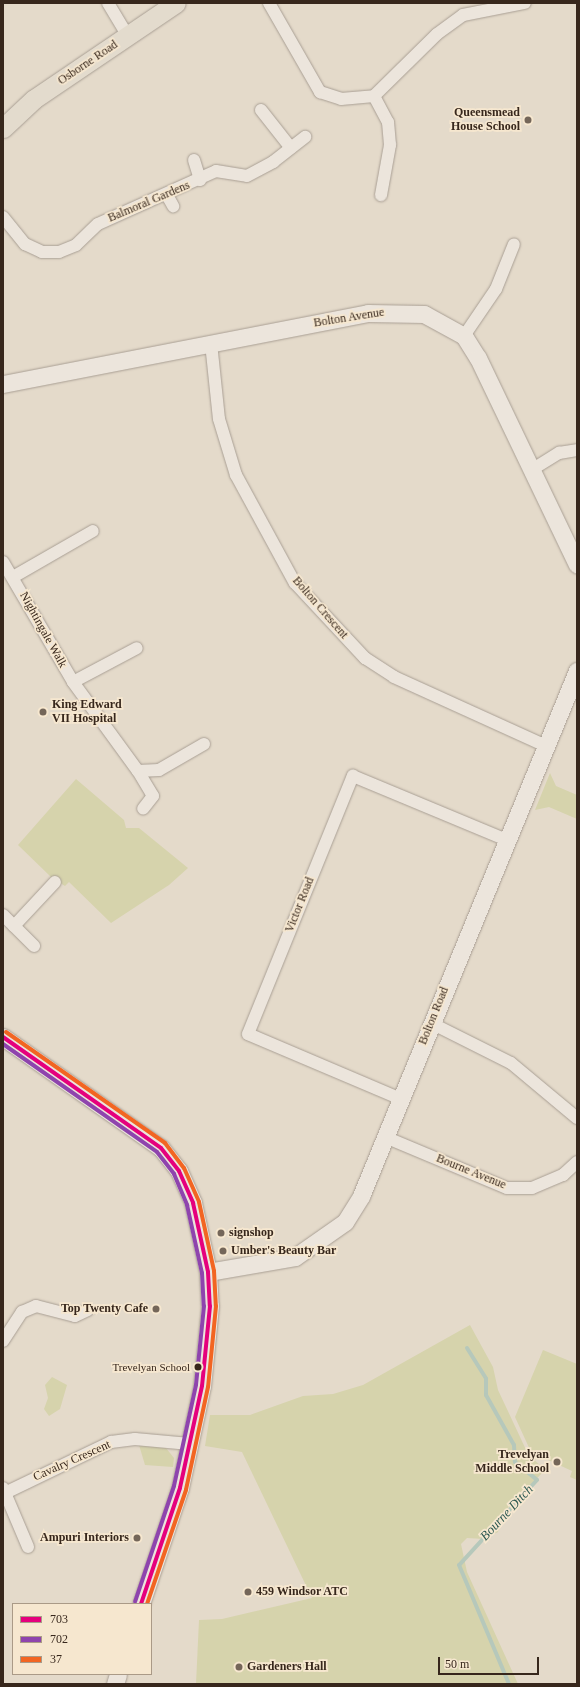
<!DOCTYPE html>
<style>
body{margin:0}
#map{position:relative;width:580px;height:1687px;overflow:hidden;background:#e4daca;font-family:"Times New Roman",serif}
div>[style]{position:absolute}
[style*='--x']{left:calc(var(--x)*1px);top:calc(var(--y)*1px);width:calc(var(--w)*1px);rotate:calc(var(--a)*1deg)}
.green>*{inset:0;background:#d6d3ac}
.stream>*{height:4px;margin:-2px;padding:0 2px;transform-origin:2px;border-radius:2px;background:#b6c8bb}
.roads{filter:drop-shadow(0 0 1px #a99f94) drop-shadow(0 0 1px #a99f94)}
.street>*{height:12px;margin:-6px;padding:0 6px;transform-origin:6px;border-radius:6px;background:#ece5dc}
.secondary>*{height:17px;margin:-8.5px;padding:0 8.5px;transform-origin:8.5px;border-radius:8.5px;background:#ece5dc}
.primary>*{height:19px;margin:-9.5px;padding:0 9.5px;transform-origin:9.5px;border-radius:9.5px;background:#e3dbcd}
.bus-1>*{height:4px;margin:-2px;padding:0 2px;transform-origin:2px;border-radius:2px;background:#e5007d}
.bus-2>*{height:4px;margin:-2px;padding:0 2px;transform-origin:2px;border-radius:2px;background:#8e44ad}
.bus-3>*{height:4px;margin:-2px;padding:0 2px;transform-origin:2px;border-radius:2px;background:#f26522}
.dots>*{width:11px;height:11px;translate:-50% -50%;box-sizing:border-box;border:2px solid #f6e7cf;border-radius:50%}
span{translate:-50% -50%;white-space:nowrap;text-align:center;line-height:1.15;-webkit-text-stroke:3.5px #f6e7cf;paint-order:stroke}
.bus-label{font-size:11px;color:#37271c}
.right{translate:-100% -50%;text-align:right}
.street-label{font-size:12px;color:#37271c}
.poi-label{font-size:12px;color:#37271c;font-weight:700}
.left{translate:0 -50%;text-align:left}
.water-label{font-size:13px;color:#2b5750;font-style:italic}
.frame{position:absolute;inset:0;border:4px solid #37271c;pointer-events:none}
.legend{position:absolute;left:12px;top:1603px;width:140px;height:72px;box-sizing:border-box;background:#f6e7cf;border:1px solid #aa9a87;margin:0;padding:5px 7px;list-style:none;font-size:12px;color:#37271c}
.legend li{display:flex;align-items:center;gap:8px;height:20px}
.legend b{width:20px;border:1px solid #aa9a87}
.scale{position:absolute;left:438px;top:1657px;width:101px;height:18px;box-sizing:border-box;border:2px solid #37271c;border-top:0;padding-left:5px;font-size:12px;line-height:14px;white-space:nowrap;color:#37271c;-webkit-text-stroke:3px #f6e7cf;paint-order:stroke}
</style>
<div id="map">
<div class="green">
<div style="clip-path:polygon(550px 773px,556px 786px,577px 795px,577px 819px,549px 807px,535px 810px)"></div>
<div style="clip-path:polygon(76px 779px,124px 820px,126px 828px,139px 828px,188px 868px,169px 885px,111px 923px,69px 882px,65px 886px,51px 877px,18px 845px)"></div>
<div style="clip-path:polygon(470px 1325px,493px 1367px,498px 1390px,528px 1454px,545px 1470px,503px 1513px,498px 1532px,484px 1539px,467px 1538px,461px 1544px,467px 1572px,518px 1684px,196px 1684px,199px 1620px,222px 1619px,312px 1598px,242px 1452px,205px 1446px,210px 1415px,250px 1415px,303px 1396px,333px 1394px,363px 1385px)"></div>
<div style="clip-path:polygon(543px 1350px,577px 1364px,577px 1480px,570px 1477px,572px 1471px,531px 1452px,515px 1417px)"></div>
<div style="clip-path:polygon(52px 1377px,67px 1385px,60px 1409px,49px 1416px,44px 1409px,48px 1398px,45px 1385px)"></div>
<div style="clip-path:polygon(139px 1445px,166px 1448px,174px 1458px,173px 1467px,145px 1465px)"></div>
</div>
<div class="stream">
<div style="--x:467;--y:1348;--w:36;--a:58"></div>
<div style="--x:486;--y:1379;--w:16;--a:90"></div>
<div style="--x:486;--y:1395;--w:57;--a:60.8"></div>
<div style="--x:514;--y:1445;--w:17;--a:87"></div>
<div style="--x:515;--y:1462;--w:28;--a:39"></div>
<div style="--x:537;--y:1480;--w:115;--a:132.5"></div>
<div style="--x:459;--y:1565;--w:129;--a:67.2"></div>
</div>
<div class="roads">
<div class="street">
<div style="--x:108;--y:3;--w:39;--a:59"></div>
<div style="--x:269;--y:3;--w:103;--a:60.2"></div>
<div style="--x:320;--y:92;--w:22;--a:18"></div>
<div style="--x:341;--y:99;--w:33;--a:-5"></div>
<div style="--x:374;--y:96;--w:88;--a:-44.5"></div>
<div style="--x:437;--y:34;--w:32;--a:-36"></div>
<div style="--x:463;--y:15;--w:63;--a:-11"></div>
<div style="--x:374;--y:96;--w:30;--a:62"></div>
<div style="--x:388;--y:122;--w:23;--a:85"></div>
<div style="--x:390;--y:145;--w:51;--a:100.2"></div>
<div style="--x:261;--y:110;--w:48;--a:51.7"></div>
<div style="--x:194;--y:160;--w:21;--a:73"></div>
<div style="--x:167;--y:195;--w:13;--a:61"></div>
<div style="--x:3;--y:217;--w:35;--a:51"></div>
<div style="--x:25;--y:244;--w:19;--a:25"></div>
<div style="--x:42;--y:252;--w:17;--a:0"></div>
<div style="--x:59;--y:252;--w:18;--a:-22"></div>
<div style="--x:76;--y:245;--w:30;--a:-44"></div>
<div style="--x:98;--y:224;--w:129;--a:-24.2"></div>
<div style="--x:216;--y:171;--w:31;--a:9"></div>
<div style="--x:247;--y:176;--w:30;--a:-28"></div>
<div style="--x:273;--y:162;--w:41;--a:-38"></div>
<div style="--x:464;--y:336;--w:57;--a:-55.8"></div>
<div style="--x:496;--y:289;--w:48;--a:-68.2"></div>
<div style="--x:211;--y:343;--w:76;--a:84"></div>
<div style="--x:219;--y:419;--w:59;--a:73.1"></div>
<div style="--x:236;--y:475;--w:123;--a:61.4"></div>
<div style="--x:295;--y:583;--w:103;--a:47"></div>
<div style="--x:365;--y:658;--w:35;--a:33"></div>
<div style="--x:394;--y:677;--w:167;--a:24.4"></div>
<div style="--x:533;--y:469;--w:31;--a:-32"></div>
<div style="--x:559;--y:453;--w:18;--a:-9"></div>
<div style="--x:3;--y:562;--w:139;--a:59.7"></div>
<div style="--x:73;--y:682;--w:110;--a:53.9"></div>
<div style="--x:138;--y:771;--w:21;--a:-3"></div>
<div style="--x:159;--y:770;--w:52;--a:-30"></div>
<div style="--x:13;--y:577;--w:92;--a:-29.9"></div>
<div style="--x:73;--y:682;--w:72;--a:-28"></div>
<div style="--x:138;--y:771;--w:29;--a:59"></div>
<div style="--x:153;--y:796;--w:16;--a:128"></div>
<div style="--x:3;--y:915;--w:44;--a:45"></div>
<div style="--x:14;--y:926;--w:60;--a:-47"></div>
<div style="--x:431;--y:1023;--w:89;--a:26.6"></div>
<div style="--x:511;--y:1063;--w:86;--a:39.8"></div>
<div style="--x:401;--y:1099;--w:166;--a:-157"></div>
<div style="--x:248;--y:1034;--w:279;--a:-67.9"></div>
<div style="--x:353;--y:776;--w:167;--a:22.6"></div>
<div style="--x:385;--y:1137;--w:132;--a:22.7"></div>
<div style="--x:507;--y:1188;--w:25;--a:0"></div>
<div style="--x:532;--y:1188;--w:34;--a:-23"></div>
<div style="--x:563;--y:1175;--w:19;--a:-43"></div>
<div style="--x:3;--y:1341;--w:35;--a:-57"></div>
<div style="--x:22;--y:1312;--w:15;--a:-23"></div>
<div style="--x:36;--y:1306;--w:40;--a:14.4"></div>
<div style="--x:75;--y:1316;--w:14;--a:-25"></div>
<div style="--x:3;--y:1488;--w:64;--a:67"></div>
<div style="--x:5;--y:1493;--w:118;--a:-25.7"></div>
<div style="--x:111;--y:1442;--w:24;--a:-7"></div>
<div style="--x:135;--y:1439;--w:55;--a:5.2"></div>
</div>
<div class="secondary">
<div style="--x:3;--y:384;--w:372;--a:-11"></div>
<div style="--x:368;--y:313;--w:56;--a:1"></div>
<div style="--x:424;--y:314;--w:46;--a:28.8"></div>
<div style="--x:464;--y:336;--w:26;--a:58"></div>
<div style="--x:478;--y:358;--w:229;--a:64.4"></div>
<div style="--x:3;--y:1037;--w:193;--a:35.1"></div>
<div style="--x:161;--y:1148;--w:29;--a:52"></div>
<div style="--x:179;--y:1171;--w:35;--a:66"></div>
<div style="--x:193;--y:1203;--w:71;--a:77.7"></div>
<div style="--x:208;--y:1272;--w:34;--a:87"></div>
<div style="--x:210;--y:1306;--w:80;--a:95.7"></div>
<div style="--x:202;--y:1386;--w:104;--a:102.2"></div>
<div style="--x:180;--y:1488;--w:122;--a:108.6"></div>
<div style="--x:208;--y:1272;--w:88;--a:-9.8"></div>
<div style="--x:295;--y:1257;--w:61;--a:-35"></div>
<div style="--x:345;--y:1222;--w:31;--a:-58"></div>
<div style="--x:361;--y:1196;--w:568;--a:-67.64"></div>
<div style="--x:115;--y:1684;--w:10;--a:-73"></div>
</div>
<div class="primary">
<div style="--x:3;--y:128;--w:42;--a:-43.1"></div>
<div style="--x:34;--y:99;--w:171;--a:-34.1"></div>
</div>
</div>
<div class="bus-1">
<div style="--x:3;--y:1037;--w:193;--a:35.1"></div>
<div style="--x:161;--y:1148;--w:29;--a:52"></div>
<div style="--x:179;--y:1171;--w:35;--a:66"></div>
<div style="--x:193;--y:1203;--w:71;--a:77.7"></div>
<div style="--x:208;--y:1272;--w:34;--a:87"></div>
<div style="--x:210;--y:1306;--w:80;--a:95.7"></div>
<div style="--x:202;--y:1386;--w:104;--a:102.2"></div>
<div style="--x:180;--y:1488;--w:122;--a:108.6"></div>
</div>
<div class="bus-2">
<div style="--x:3;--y:1044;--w:188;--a:35"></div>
<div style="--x:157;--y:1152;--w:28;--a:52"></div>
<div style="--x:174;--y:1174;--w:34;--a:67"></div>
<div style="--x:187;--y:1205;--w:70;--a:77.6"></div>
<div style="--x:202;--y:1273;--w:33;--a:87"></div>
<div style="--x:204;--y:1306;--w:79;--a:95.8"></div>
<div style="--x:196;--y:1385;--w:103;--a:102.3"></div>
<div style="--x:174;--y:1486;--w:122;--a:108.6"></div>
</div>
<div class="bus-3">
<div style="--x:6;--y:1032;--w:194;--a:34.9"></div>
<div style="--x:165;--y:1143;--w:31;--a:53"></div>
<div style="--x:184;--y:1168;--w:37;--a:66"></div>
<div style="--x:199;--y:1202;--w:71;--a:77.7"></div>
<div style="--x:214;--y:1271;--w:35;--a:87"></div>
<div style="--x:216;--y:1306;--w:81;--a:95.6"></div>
<div style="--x:208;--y:1387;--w:105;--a:102.1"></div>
<div style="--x:186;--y:1490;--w:120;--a:108.9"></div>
</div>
<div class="dots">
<div style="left:528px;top:120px;background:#746659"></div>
<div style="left:43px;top:712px;background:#746659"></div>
<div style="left:221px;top:1233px;background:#746659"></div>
<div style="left:223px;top:1251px;background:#746659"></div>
<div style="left:156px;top:1309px;background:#746659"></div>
<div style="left:198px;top:1367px;background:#37271c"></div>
<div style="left:557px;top:1462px;background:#746659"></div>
<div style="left:137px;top:1538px;background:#746659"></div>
<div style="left:248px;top:1592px;background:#746659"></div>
<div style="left:239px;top:1667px;background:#746659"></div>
</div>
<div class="bus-label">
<span class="right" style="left:190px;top:1367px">Trevelyan School</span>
</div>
<div class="street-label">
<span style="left:88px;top:63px;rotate:-34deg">Osborne Road</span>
<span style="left:149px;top:202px;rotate:-23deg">Balmoral Gardens</span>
<span style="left:349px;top:318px;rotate:-9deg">Bolton Avenue</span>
<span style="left:320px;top:608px;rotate:49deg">Bolton Crescent</span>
<span style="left:43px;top:630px;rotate:61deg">Nightingale Walk</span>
<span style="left:300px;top:905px;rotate:-68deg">Victor Road</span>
<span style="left:434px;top:1016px;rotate:-68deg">Bolton Road</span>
<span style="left:471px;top:1172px;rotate:22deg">Bourne Avenue</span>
<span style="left:72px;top:1461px;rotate:-24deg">Cavalry Crescent</span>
</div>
<div class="poi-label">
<span class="right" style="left:520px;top:120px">Queensmead<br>House School</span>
<span class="left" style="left:52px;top:712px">King Edward<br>VII Hospital</span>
<span class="left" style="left:229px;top:1233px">signshop</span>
<span class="left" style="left:231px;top:1251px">Umber's Beauty Bar</span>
<span class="right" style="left:148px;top:1309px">Top Twenty Cafe</span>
<span class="right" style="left:549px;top:1462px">Trevelyan<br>Middle School</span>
<span class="right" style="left:129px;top:1538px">Ampuri Interiors</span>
<span class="left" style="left:256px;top:1592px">459 Windsor ATC</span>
<span class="left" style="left:247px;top:1667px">Gardeners Hall</span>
</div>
<div class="water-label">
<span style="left:507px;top:1513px;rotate:-47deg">Bourne Ditch</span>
</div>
<div class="frame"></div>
<ul class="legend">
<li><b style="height:5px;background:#e5007d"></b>703</li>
<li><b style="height:5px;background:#8e44ad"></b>702</li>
<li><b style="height:5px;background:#f26522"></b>37</li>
</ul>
<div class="scale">50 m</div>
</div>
